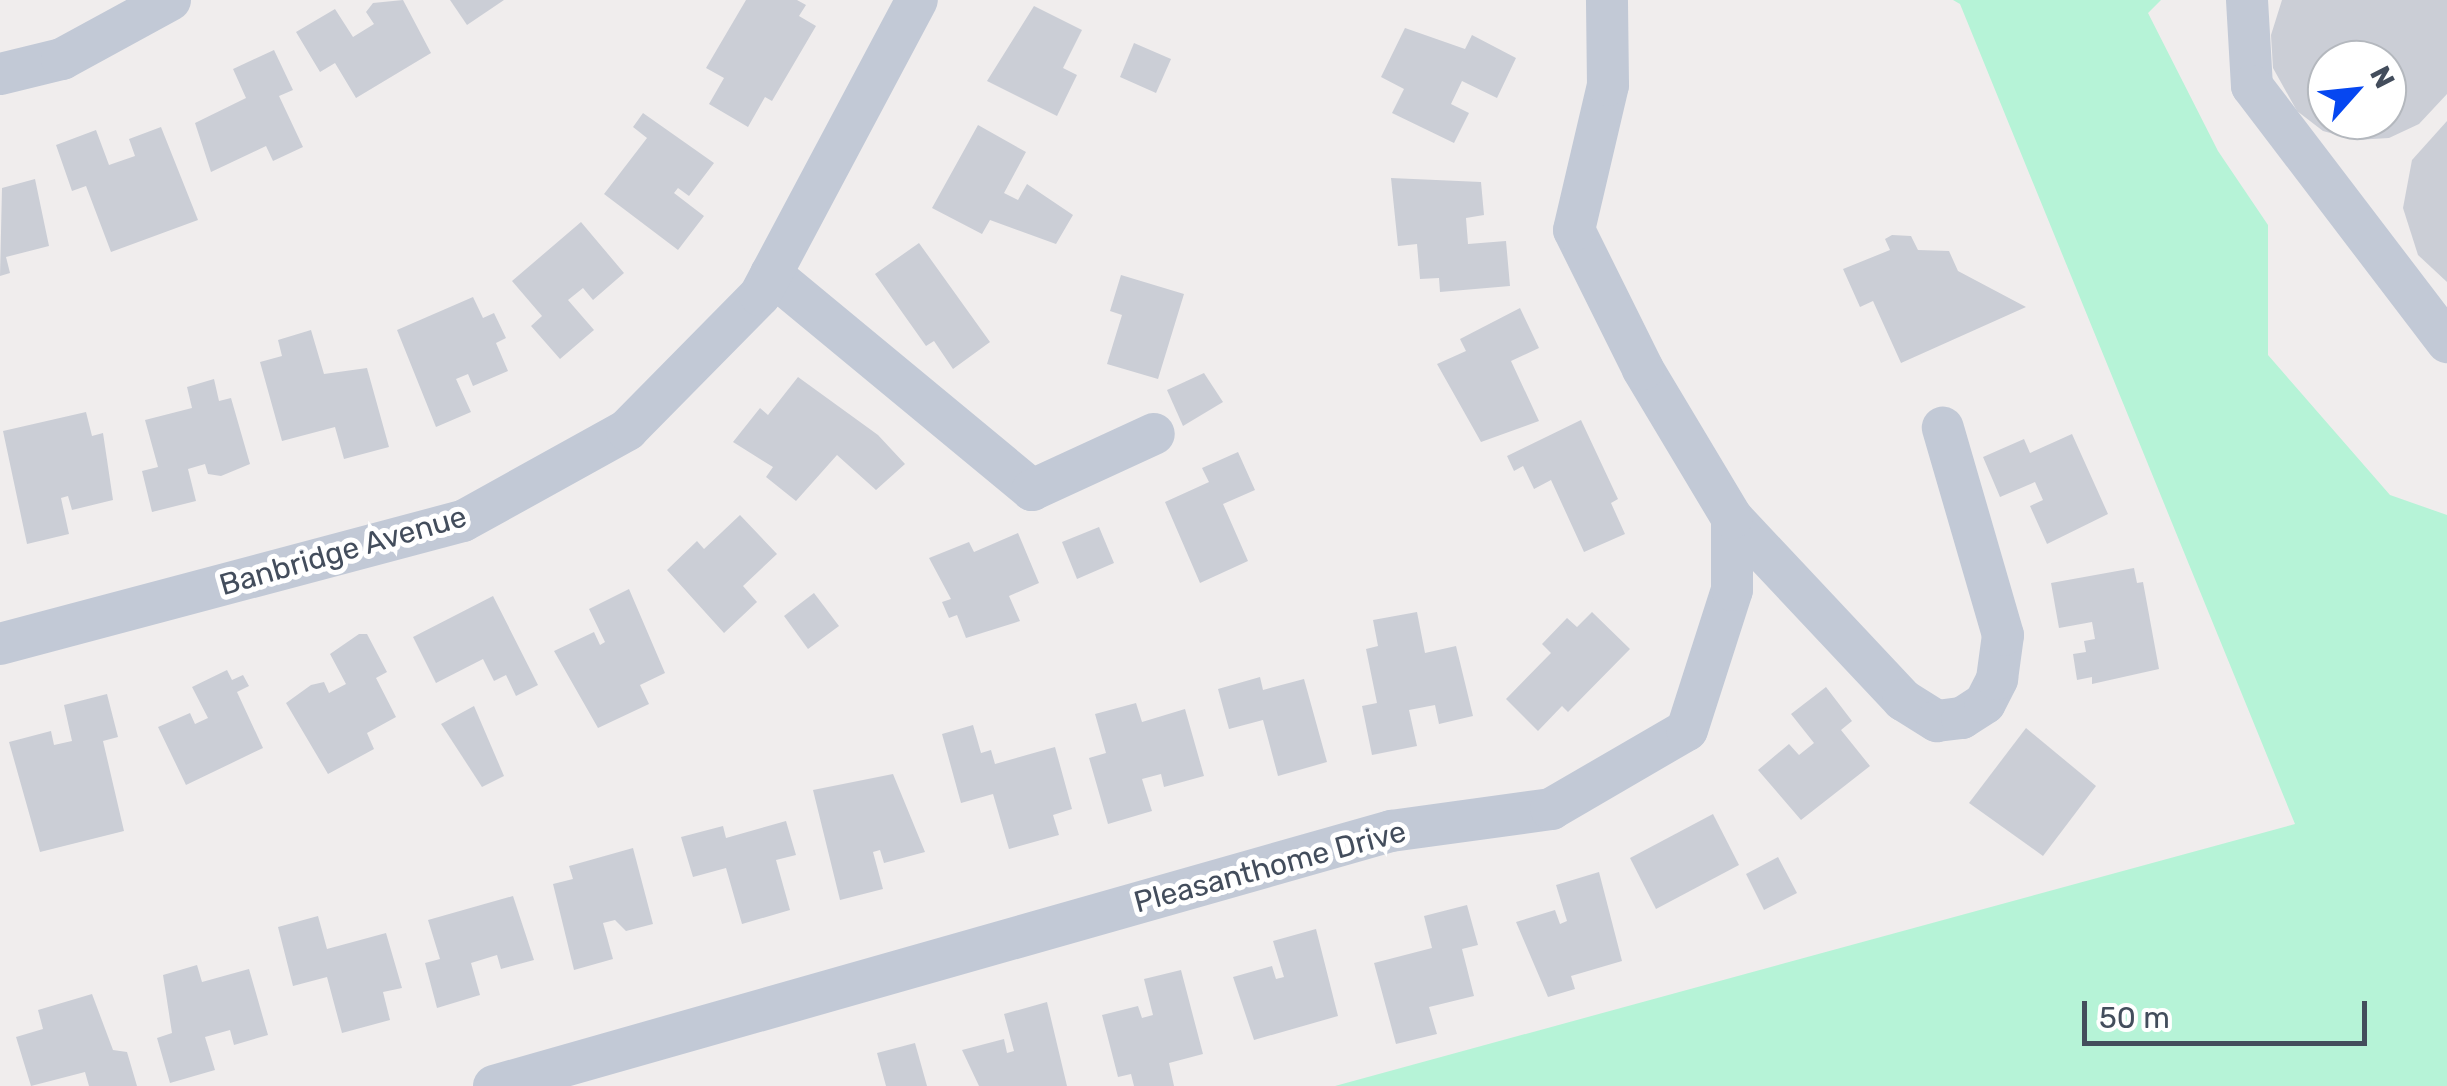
<!DOCTYPE html>
<style>
body{margin:0}
#map{position:relative;width:2447px;height:1086px;overflow:hidden;background:#f0eded;font-family:Rubik,sans-serif}
div>[style]{position:absolute}
[style*='--x']{left:calc(var(--x)*1px);top:calc(var(--y)*1px);width:calc(var(--w)*1px);rotate:calc(var(--a)*1deg)}
.green>*{inset:0;background:#b6f3d7}
.building>*{inset:0;background:#cbced6}
.minor>*{height:42px;margin:-21px;padding:0 21px;transform-origin:21px;border-radius:21px;background:#c2c9d6}
span{translate:-50% -50%;white-space:nowrap;text-align:center;line-height:1.15;-webkit-text-stroke:10px #fff;paint-order:stroke}
.street-label{font-size:30px;color:#434d5c}
.north{position:absolute;left:2307px;top:40px;width:100px;height:100px;box-sizing:border-box;background:#fff;border:2px solid #b4b8be;border-radius:50%;rotate:63deg;font-size:28px;font-weight:700;line-height:40px;text-align:center;color:#434d5c}
.north::after{content:'';display:block;margin:auto;width:35px;height:45px;background:#0647f1;clip-path:polygon(50% 0,100% 100%,50% 72%,0 100%)}
.scale{position:absolute;left:2082px;top:1001px;width:285px;height:45px;box-sizing:border-box;border:5px solid #434d5c;border-top:0;padding-left:12px;font-size:30px;line-height:35px;white-space:nowrap;color:#434d5c;-webkit-text-stroke:8px #fff;paint-order:stroke}
</style>
<div id="map">
<div class="green">
<div style="clip-path:polygon(1953px 0,2161px 0,2148px 13px,2218px 151px,2268px 225px,2268px 355px,2390px 495px,2447px 515px,2447px 1086px,1335px 1086px,2295px 824px,1960px 4px)"></div>
</div>
<div class="building">
<div style="clip-path:polygon(403px 0,431px 53px,356px 98px,335px 63px,320px 72px,296px 32px,335px 9px,353px 37px,374px 24px,366px 12px,373px 3px)"></div>
<div style="clip-path:polygon(450px 0,504px 0,467px 25px)"></div>
<div style="clip-path:polygon(746px 0,797px 0,806px 5px,799px 16px,816px 26px,772px 101px,765px 97px,748px 127px,709px 104px,724px 78px,706px 68px)"></div>
<div style="clip-path:polygon(evenodd,2282px 0,2447px 0,2447px 94px,2419px 124px,2389px 138px,2356px 140px,2323px 131px,2297px 111px,2273px 68px,2271px 35px,2282px 0,2327px 60px,2387px 60px,2387px 120px,2327px 120px,2327px 60px)"></div>
<div style="clip-path:polygon(1034px 6px,1082px 30px,1063px 68px,1077px 75px,1057px 116px,987px 81px)"></div>
<div style="clip-path:polygon(1405px 28px,1465px 49px,1472px 35px,1516px 58px,1497px 98px,1462px 81px,1451px 104px,1469px 113px,1454px 143px,1392px 113px,1404px 89px,1381px 77px)"></div>
<div style="clip-path:polygon(1134px 43px,1171px 59px,1156px 93px,1120px 77px)"></div>
<div style="clip-path:polygon(274px 50px,293px 90px,279px 96px,303px 147px,273px 161px,266px 146px,211px 172px,195px 123px,246px 98px,233px 69px)"></div>
<div style="clip-path:polygon(643px 113px,714px 163px,689px 196px,678px 188px,674px 193px,704px 216px,678px 250px,604px 194px,647px 138px,633px 127px)"></div>
<div style="clip-path:polygon(2447px 121px,2447px 282px,2418px 255px,2403px 208px,2412px 160px)"></div>
<div style="clip-path:polygon(978px 125px,1026px 152px,1004px 193px,1018px 200px,1027px 184px,1073px 215px,1056px 244px,990px 220px,982px 234px,932px 208px)"></div>
<div style="clip-path:polygon(161px 127px,198px 220px,111px 252px,86px 186px,72px 191px,56px 145px,96px 130px,109px 165px,135px 156px,129px 139px)"></div>
<div style="clip-path:polygon(1391px 178px,1481px 182px,1484px 215px,1466px 218px,1468px 244px,1506px 241px,1510px 286px,1440px 292px,1439px 278px,1420px 279px,1417px 244px,1398px 246px)"></div>
<div style="clip-path:polygon(35px 179px,49px 246px,6px 257px,10px 273px,0 276px,2px 188px)"></div>
<div style="clip-path:polygon(581px 222px,624px 273px,593px 300px,583px 288px,568px 300px,594px 330px,560px 359px,531px 326px,542px 316px,512px 281px)"></div>
<div style="clip-path:polygon(1892px 235px,1911px 236px,1918px 250px,1949px 251px,1958px 271px,2026px 307px,1901px 363px,1873px 301px,1860px 307px,1843px 269px,1890px 250px,1885px 239px)"></div>
<div style="clip-path:polygon(919px 243px,990px 342px,953px 369px,934px 341px,926px 346px,875px 274px)"></div>
<div style="clip-path:polygon(1121px 275px,1184px 294px,1158px 379px,1107px 364px,1122px 315px,1110px 311px)"></div>
<div style="clip-path:polygon(473px 297px,483px 318px,494px 313px,506px 338px,496px 343px,508px 371px,473px 386px,468px 374px,456px 379px,471px 412px,436px 427px,397px 330px)"></div>
<div style="clip-path:polygon(1520px 308px,1539px 348px,1511px 361px,1539px 421px,1481px 442px,1437px 364px,1466px 351px,1460px 339px)"></div>
<div style="clip-path:polygon(311px 330px,324px 374px,367px 368px,389px 447px,344px 459px,335px 427px,282px 441px,260px 362px,282px 356px,278px 340px)"></div>
<div style="clip-path:polygon(1204px 373px,1223px 402px,1183px 426px,1167px 390px)"></div>
<div style="clip-path:polygon(798px 377px,878px 435px,905px 464px,876px 490px,837px 455px,796px 501px,766px 477px,773px 467px,733px 442px,760px 408px,768px 415px)"></div>
<div style="clip-path:polygon(214px 379px,219px 401px,231px 398px,250px 464px,221px 476px,208px 474px,205px 464px,188px 469px,196px 501px,152px 512px,142px 471px,158px 467px,145px 420px,192px 408px,187px 387px)"></div>
<div style="clip-path:polygon(86px 412px,92px 436px,103px 433px,113px 500px,72px 510px,68px 496px,61px 498px,69px 534px,27px 544px,3px 431px)"></div>
<div style="clip-path:polygon(1581px 420px,1618px 499px,1611px 503px,1625px 534px,1584px 552px,1551px 480px,1534px 489px,1523px 466px,1514px 471px,1507px 456px)"></div>
<div style="clip-path:polygon(2072px 434px,2108px 514px,2047px 544px,2030px 506px,2043px 500px,2035px 482px,2000px 497px,1983px 457px,2024px 439px,2030px 453px)"></div>
<div style="clip-path:polygon(1238px 452px,1255px 490px,1223px 504px,1248px 561px,1200px 583px,1165px 502px,1209px 482px,1202px 468px)"></div>
<div style="clip-path:polygon(740px 515px,777px 554px,743px 586px,757px 602px,724px 633px,667px 570px,697px 541px,704px 549px)"></div>
<div style="clip-path:polygon(1099px 527px,1114px 563px,1077px 579px,1062px 542px)"></div>
<div style="clip-path:polygon(1018px 533px,1039px 583px,1009px 596px,1020px 621px,966px 638px,957px 615px,949px 618px,942px 602px,951px 599px,929px 558px,969px 542px,974px 552px)"></div>
<div style="clip-path:polygon(2134px 568px,2137px 583px,2143px 582px,2159px 669px,2092px 684px,2092px 677px,2077px 680px,2073px 654px,2086px 652px,2084px 641px,2095px 639px,2092px 622px,2059px 628px,2051px 583px)"></div>
<div style="clip-path:polygon(629px 589px,665px 673px,640px 685px,649px 704px,598px 728px,554px 651px,594px 632px,600px 645px,605px 642px,589px 609px)"></div>
<div style="clip-path:polygon(814px 593px,839px 626px,808px 649px,784px 616px)"></div>
<div style="clip-path:polygon(493px 596px,538px 685px,516px 696px,506px 675px,494px 681px,483px 659px,436px 683px,413px 637px)"></div>
<div style="clip-path:polygon(1417px 612px,1425px 653px,1456px 646px,1473px 716px,1439px 724px,1435px 705px,1409px 710px,1417px 746px,1372px 755px,1362px 706px,1377px 703px,1366px 649px,1378px 646px,1373px 620px)"></div>
<div style="clip-path:polygon(1592px 612px,1630px 649px,1568px 712px,1562px 706px,1538px 731px,1506px 699px,1551px 653px,1542px 644px,1567px 618px,1577px 627px)"></div>
<div style="clip-path:polygon(359px 634px,367px 634px,387px 672px,376px 678px,396px 717px,367px 733px,374px 749px,328px 774px,286px 703px,311px 685px,324px 682px,329px 693px,346px 684px,330px 654px)"></div>
<div style="clip-path:polygon(227px 670px,232px 680px,243px 675px,249px 686px,237px 692px,263px 748px,186px 785px,158px 727px,190px 713px,195px 724px,208px 718px,192px 687px)"></div>
<div style="clip-path:polygon(1260px 677px,1263px 690px,1304px 679px,1327px 762px,1278px 776px,1263px 720px,1229px 729px,1218px 689px)"></div>
<div style="clip-path:polygon(1826px 687px,1852px 721px,1841px 730px,1870px 766px,1801px 820px,1758px 770px,1789px 744px,1799px 755px,1814px 743px,1791px 714px)"></div>
<div style="clip-path:polygon(107px 694px,118px 737px,103px 741px,124px 831px,40px 852px,9px 742px,51px 731px,54px 745px,72px 741px,64px 705px)"></div>
<div style="clip-path:polygon(1136px 703px,1142px 722px,1185px 709px,1204px 776px,1164px 787px,1161px 774px,1142px 779px,1152px 811px,1108px 824px,1089px 758px,1106px 753px,1095px 714px)"></div>
<div style="clip-path:polygon(474px 706px,504px 776px,482px 787px,441px 724px)"></div>
<div style="clip-path:polygon(973px 725px,981px 753px,991px 750px,995px 764px,1055px 747px,1072px 809px,1053px 815px,1059px 835px,1009px 849px,993px 794px,961px 803px,942px 734px)"></div>
<div style="clip-path:polygon(2026px 728px,2096px 786px,2043px 856px,1969px 803px)"></div>
<div style="clip-path:polygon(893px 774px,925px 852px,884px 863px,880px 850px,873px 852px,883px 889px,840px 900px,813px 790px)"></div>
<div style="clip-path:polygon(1713px 814px,1739px 865px,1656px 909px,1630px 858px)"></div>
<div style="clip-path:polygon(786px 821px,796px 855px,776px 860px,790px 910px,742px 924px,726px 868px,693px 877px,681px 837px,723px 826px,726px 838px)"></div>
<div style="clip-path:polygon(633px 848px,653px 924px,626px 931px,615px 920px,603px 923px,613px 959px,574px 970px,553px 884px,573px 879px,569px 866px)"></div>
<div style="clip-path:polygon(1778px 857px,1797px 893px,1764px 910px,1746px 874px)"></div>
<div style="clip-path:polygon(1599px 872px,1622px 961px,1571px 976px,1575px 989px,1548px 997px,1516px 922px,1555px 910px,1560px 924px,1567px 921px,1556px 885px)"></div>
<div style="clip-path:polygon(513px 896px,534px 960px,501px 969px,497px 955px,471px 963px,480px 995px,437px 1008px,425px 963px,440px 959px,428px 920px)"></div>
<div style="clip-path:polygon(1467px 905px,1478px 945px,1462px 949px,1474px 996px,1429px 1007px,1437px 1034px,1396px 1044px,1374px 963px,1432px 948px,1424px 916px)"></div>
<div style="clip-path:polygon(318px 916px,327px 949px,386px 933px,402px 988px,383px 992px,390px 1020px,342px 1033px,327px 977px,293px 986px,278px 927px)"></div>
<div style="clip-path:polygon(1316px 929px,1338px 1016px,1254px 1040px,1233px 977px,1272px 966px,1276px 979px,1284px 977px,1273px 941px)"></div>
<div style="clip-path:polygon(197px 965px,202px 982px,249px 969px,268px 1035px,234px 1045px,230px 1030px,205px 1037px,215px 1070px,170px 1083px,157px 1038px,172px 1033px,163px 975px)"></div>
<div style="clip-path:polygon(1181px 970px,1203px 1054px,1169px 1063px,1174px 1086px,1134px 1086px,1131px 1074px,1118px 1077px,1102px 1015px,1138px 1006px,1142px 1018px,1153px 1015px,1144px 979px)"></div>
<div style="clip-path:polygon(92px 994px,113px 1050px,127px 1052px,137px 1086px,89px 1086px,85px 1072px,31px 1086px,16px 1037px,43px 1029px,38px 1010px)"></div>
<div style="clip-path:polygon(1047px 1002px,1067px 1086px,979px 1086px,962px 1050px,1004px 1039px,1007px 1053px,1014px 1051px,1004px 1014px)"></div>
<div style="clip-path:polygon(915px 1043px,927px 1086px,886px 1086px,877px 1053px)"></div>
</div>
<div class="minor">
<div style="--x:2247;--y:0;--w:86;--a:86.7"></div>
<div style="--x:2252;--y:86;--w:322;--a:52.7"></div>
<div style="--x:0;--y:74;--w:64;--a:-13.6"></div>
<div style="--x:62;--y:59;--w:123;--a:-28.6"></div>
<div style="--x:771;--y:274;--w:339;--a:39.6"></div>
<div style="--x:1032;--y:490;--w:134;--a:-24.7"></div>
<div style="--x:1732;--y:518;--w:250;--a:46.8"></div>
<div style="--x:1903;--y:700;--w:40;--a:32"></div>
<div style="--x:1937;--y:721;--w:25;--a:-7"></div>
<div style="--x:1962;--y:718;--w:27;--a:-33"></div>
<div style="--x:1985;--y:703;--w:27;--a:-63"></div>
<div style="--x:1997;--y:679;--w:44;--a:-82.2"></div>
<div style="--x:2003;--y:635;--w:216;--a:-106.2"></div>
<div style="--x:0;--y:644;--w:479;--a:-14.9"></div>
<div style="--x:463;--y:521;--w:188;--a:-29"></div>
<div style="--x:627;--y:430;--w:190;--a:-45.4"></div>
<div style="--x:760;--y:295;--w:334;--a:-62"></div>
<div style="--x:494;--y:1086;--w:933;--a:-15.87"></div>
<div style="--x:1391;--y:831;--w:162;--a:-7.8"></div>
<div style="--x:1551;--y:809;--w:157;--a:-30.2"></div>
<div style="--x:1687;--y:730;--w:147;--a:-72.2"></div>
<div style="--x:1732;--y:590;--w:72;--a:-90"></div>
<div style="--x:1732;--y:518;--w:174;--a:-120.9"></div>
<div style="--x:1643;--y:369;--w:155;--a:-116.4"></div>
<div style="--x:1574;--y:230;--w:149;--a:-76.8"></div>
<div style="--x:1608;--y:85;--w:85;--a:-90.7"></div>
</div>
<div class="street-label">
<span style="left:343px;top:551px;rotate:-16deg">Banbridge Avenue</span>
<span style="left:1270px;top:867px;rotate:-15deg">Pleasanthome Drive</span>
</div>
<div class="north">N</div>
<div class="scale">50 m</div>
</div>
